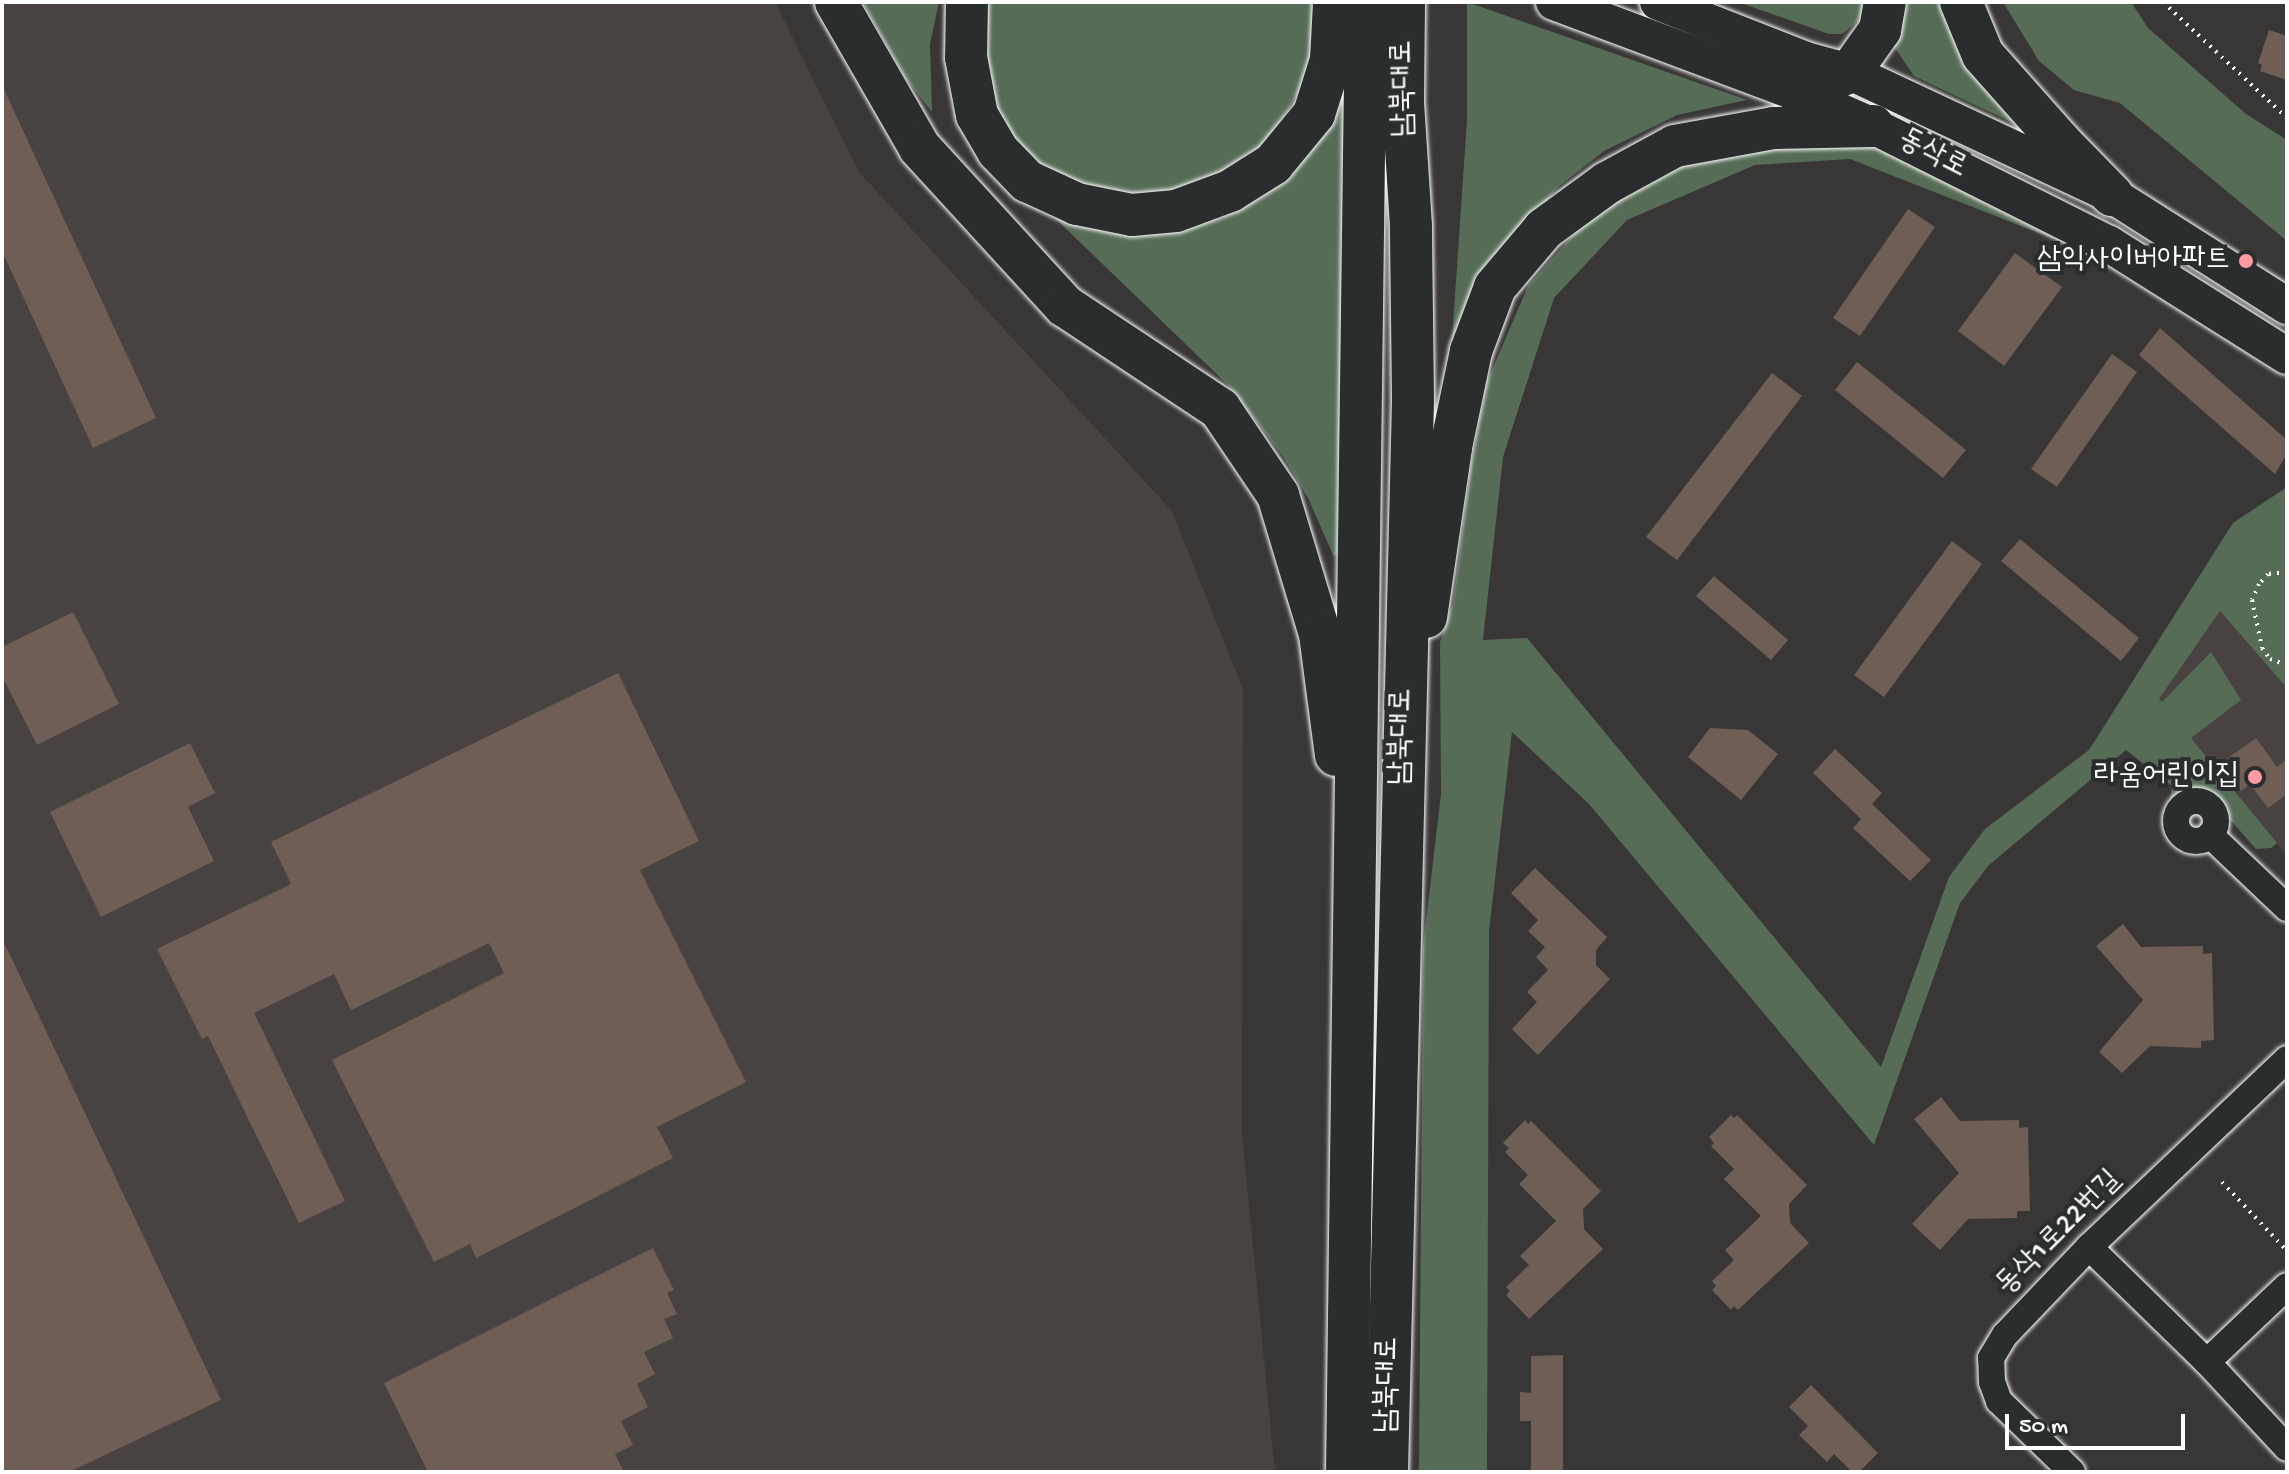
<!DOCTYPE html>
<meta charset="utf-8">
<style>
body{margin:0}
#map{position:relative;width:2289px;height:1474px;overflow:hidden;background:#383736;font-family:"Gochi Hand","Poor Story",sans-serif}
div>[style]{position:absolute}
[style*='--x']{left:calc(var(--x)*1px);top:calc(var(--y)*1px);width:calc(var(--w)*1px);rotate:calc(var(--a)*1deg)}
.built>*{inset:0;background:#484340}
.green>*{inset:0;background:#566c57}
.building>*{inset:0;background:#6e5e56}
.path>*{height:4px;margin-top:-2px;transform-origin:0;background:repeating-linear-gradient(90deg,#fff 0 2px,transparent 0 8px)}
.roads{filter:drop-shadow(0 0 2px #fff) drop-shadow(0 0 2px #fff)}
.minor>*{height:26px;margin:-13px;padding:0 13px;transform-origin:13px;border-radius:13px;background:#2a2d2e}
.minor>.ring{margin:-13px;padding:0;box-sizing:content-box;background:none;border:26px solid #2a2d2e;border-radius:50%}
.secondary>*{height:36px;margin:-18px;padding:0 18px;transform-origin:18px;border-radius:18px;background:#2a2d2e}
.trunk>*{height:42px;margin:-21px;padding:0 21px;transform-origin:21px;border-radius:21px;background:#2a2d2e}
.dots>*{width:22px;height:22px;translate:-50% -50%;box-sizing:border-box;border:4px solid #2a2d2e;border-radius:50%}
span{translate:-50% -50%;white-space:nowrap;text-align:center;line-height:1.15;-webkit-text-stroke:8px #2a2d2e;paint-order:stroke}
.street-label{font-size:30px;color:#fff}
.poi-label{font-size:30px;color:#fff}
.right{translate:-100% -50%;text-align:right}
.frame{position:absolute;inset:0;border:4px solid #fff;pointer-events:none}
.scale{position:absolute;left:2005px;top:1414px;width:180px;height:36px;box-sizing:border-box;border:4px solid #fff;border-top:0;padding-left:10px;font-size:24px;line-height:28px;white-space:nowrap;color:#fff;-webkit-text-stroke:6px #2a2d2e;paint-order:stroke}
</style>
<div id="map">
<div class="built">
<div style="clip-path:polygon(2px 2px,775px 2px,859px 172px,1172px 511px,1243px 689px,1242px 1134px,1275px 1472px,2px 1472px)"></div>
<div style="clip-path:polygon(2220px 611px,2287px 688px,2287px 856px,2159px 699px)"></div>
</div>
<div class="green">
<div style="clip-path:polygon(863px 2px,939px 2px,930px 44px,932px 112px,906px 79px)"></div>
<div style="clip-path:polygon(979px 2px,1317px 2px,1310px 75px,1261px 152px,1231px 173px,1136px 202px,1047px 176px,996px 122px)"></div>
<div style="clip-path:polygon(1467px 2px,1747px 100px,1677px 115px,1604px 151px,1558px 187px,1521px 232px,1450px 369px,1467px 120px)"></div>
<div style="clip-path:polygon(1738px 2px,1870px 2px,1858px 21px,1842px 34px,1829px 34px)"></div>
<div style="clip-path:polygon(1903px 2px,1942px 2px,2020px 126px,1914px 76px,1893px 45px)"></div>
<div style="clip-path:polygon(2003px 2px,2131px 2px,2148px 28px,2246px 114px,2287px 140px,2287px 241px,2120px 103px,2074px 90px,2039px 61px)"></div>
<div style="clip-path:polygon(1346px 91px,1337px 553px,1334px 557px,1308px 498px,1283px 456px,1228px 385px,1030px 194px,1187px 227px,1222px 218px,1267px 192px,1333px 121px)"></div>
<div style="clip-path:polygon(1874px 145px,2071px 232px,2070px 245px,1850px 159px,1755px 165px,1627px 220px,1554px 298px,1503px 457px,1483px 640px,1527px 638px,1881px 1067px,1949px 877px,1985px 829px,2089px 750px,2233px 523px,2287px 487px,2287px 688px,2220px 611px,2159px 699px,2162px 702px,2211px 652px,2241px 700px,2191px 738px,2277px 843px,2271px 848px,2256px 849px,2212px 799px,2194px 796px,2181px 800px,2168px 814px,2172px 786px,2126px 750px,1988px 866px,1960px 903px,1874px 1145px,1589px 804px,1512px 732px,1489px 931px,1487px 1472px,1419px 1472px,1423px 947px,1441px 794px,1440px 642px,1453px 603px,1471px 465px,1487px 382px,1528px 286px,1605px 199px,1714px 151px)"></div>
</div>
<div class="building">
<div style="clip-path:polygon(2269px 30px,2287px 36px,2287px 80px,2260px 71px,2262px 65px,2258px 63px)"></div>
<div style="clip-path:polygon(2px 85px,156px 418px,93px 448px,2px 251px)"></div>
<div style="clip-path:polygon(1908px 209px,1935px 227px,1860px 336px,1833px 318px)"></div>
<div style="clip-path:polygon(2015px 253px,2062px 287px,2004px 366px,1958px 331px)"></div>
<div style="clip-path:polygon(2160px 328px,2287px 440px,2287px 454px,2275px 474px,2139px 355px)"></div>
<div style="clip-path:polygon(2112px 354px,2137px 372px,2057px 487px,2031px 469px)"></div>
<div style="clip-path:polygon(1857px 362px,1966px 450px,1943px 478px,1835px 390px)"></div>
<div style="clip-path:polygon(1772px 373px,1802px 396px,1677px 560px,1646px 537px)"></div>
<div style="clip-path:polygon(2020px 539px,2139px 638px,2121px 661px,2001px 561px)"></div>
<div style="clip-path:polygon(1952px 541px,1982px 564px,1884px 697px,1854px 675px)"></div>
<div style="clip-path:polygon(1714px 576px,1788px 640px,1771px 660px,1696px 596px)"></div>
<div style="clip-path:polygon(73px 612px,119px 704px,37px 745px,2px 676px,2px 647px)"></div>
<div style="clip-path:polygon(618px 673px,699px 841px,640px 870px,746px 1082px,657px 1127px,673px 1158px,476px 1258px,470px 1244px,434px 1262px,332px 1060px,504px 973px,489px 943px,351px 1010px,334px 974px,254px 1013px,345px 1201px,299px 1223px,208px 1036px,202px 1039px,157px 949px,291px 884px,271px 842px)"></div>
<div style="clip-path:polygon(1710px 728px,1748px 730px,1778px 754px,1741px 800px,1688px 757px)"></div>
<div style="clip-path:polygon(2256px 738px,2277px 767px,2287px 759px,2287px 794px,2268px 808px,2250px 784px,2241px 791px,2221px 763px)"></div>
<div style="clip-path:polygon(190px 743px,215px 793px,188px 807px,214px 861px,101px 917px,50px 812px)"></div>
<div style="clip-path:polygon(1835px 749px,1882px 793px,1872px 804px,1931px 860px,1910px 881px,1853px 828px,1861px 819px,1813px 773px)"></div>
<div style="clip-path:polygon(1535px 868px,1607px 937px,1596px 950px,1596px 965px,1610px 979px,1538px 1055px,1512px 1029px,1537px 1002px,1527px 992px,1548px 970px,1536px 957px,1545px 947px,1528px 931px,1538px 920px,1511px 893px)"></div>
<div style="clip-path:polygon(2123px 924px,2141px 947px,2203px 946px,2203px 954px,2212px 953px,2214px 1040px,2201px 1041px,2201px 1048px,2150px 1046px,2122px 1073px,2099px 1052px,2143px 1000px,2096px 946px)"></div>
<div style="clip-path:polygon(2px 938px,221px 1400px,69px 1472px,2px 1472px)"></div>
<div style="clip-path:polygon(1941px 1097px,1960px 1121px,2019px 1120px,2019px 1128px,2028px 1127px,2030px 1211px,2017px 1211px,2017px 1218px,1968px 1219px,1940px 1250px,1912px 1224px,1959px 1173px,1914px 1119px)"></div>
<div style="clip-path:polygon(1731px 1115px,1734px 1118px,1737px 1115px,1807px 1185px,1789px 1204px,1790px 1223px,1809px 1243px,1738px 1310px,1734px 1306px,1731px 1310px,1712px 1290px,1716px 1286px,1712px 1281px,1734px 1260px,1725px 1250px,1761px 1216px,1724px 1179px,1734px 1169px,1711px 1146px,1714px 1143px,1709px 1137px)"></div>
<div style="clip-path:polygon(1525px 1120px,1528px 1124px,1531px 1121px,1601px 1191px,1583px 1209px,1584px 1229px,1603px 1249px,1529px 1319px,1506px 1295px,1510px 1291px,1506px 1287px,1529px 1265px,1520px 1256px,1556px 1221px,1519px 1184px,1528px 1175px,1505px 1152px,1509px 1148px,1503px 1143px)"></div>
<div style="clip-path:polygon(653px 1248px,674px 1290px,667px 1293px,677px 1314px,664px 1319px,673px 1338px,644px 1352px,655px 1374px,637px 1384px,648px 1407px,621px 1421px,633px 1445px,615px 1454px,624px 1472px,428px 1472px,384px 1383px)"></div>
<div style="clip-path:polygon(1563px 1355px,1563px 1472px,1531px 1472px,1531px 1421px,1520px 1421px,1520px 1392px,1531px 1393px,1531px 1356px)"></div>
<div style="clip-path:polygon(1811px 1385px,1878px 1453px,1859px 1472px,1852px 1472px,1834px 1454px,1827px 1462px,1799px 1435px,1808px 1426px,1789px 1407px)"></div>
</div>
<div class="path">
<div style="--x:2163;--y:2;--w:170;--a:43.1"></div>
<div style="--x:2287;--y:572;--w:19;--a:174"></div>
<div style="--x:2268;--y:574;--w:13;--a:132"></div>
<div style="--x:2259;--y:584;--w:17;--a:114"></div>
<div style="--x:2252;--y:600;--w:49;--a:78.2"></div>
<div style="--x:2262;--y:648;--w:14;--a:54"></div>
<div style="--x:2270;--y:659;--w:18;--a:19"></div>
<div style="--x:2222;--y:1182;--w:95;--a:46.7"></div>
</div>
<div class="roads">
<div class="minor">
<div class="ring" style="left:2176px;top:801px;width:14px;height:14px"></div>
<div style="--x:2210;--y:835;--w:106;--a:43.5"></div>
<div style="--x:2089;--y:1247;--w:165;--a:44.3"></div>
<div style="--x:2207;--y:1362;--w:117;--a:47.1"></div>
<div style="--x:2207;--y:1362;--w:110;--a:-43.5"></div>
<div style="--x:2072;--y:1472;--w:102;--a:-135.8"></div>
<div style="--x:1999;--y:1401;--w:20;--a:-110"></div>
<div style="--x:1992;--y:1382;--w:24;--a:-92"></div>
<div style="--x:1991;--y:1358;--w:27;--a:-59"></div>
<div style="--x:2005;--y:1335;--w:122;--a:-46.3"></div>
<div style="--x:2089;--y:1247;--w:273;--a:-43.5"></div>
</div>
<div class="secondary">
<div style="--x:1554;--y:2;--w:260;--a:20.5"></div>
<div style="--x:1798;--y:93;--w:82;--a:23.7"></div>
<div style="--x:1873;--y:126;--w:264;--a:26.6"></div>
<div style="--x:2109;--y:244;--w:210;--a:32.2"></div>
<div style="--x:1658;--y:2;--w:159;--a:21.4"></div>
<div style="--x:1806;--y:60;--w:46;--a:15.3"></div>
<div style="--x:1850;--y:72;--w:289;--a:25.1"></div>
<div style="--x:2112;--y:195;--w:207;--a:32.4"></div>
</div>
<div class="trunk">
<div style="--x:836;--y:2;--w:168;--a:60.1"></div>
<div style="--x:920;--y:148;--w:214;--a:47.5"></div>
<div style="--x:1065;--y:306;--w:186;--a:33.6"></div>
<div style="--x:1220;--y:409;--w:104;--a:56"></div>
<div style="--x:1278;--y:495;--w:145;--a:73.2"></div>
<div style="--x:1320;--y:634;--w:122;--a:82.5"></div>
<div style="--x:967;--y:2;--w:55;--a:91"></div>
<div style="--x:966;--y:57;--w:59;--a:79.3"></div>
<div style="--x:977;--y:115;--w:42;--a:59.7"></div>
<div style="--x:998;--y:151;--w:42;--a:46"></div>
<div style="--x:1027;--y:181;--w:55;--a:24.7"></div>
<div style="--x:1077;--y:204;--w:56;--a:11.3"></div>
<div style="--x:1132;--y:215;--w:44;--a:-5.2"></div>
<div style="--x:1176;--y:211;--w:58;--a:-20.3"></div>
<div style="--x:1230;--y:191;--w:51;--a:-32.1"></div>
<div style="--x:1273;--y:164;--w:65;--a:-50.6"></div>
<div style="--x:1314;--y:114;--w:57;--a:-72.5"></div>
<div style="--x:1331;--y:60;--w:58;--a:-87"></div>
<div style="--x:1961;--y:2;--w:57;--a:67.5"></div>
<div style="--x:1983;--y:55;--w:118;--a:48.4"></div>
<div style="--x:2061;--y:143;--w:73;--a:45.6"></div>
<div style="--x:1798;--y:93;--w:56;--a:-22"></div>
<div style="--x:1850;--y:72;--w:52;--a:-54.5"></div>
<div style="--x:1880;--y:30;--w:28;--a:-80"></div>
<div style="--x:1426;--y:617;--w:172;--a:-81.6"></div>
<div style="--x:1451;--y:447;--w:98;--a:-78.2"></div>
<div style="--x:1471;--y:351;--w:68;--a:-69.4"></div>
<div style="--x:1495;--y:287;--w:76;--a:-49.8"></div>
<div style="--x:1544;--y:229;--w:78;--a:-36.1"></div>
<div style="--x:1607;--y:183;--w:77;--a:-28.6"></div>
<div style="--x:1675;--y:146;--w:101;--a:-10.3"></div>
<div style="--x:1774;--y:128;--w:99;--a:-1.2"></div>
<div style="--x:1347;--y:1472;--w:1470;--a:-89.26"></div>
<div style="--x:1387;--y:1472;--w:1074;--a:-88.61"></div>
<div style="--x:1413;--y:398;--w:172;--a:-90.7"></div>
<div style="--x:1411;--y:226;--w:125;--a:-93.7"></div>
<div style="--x:1403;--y:101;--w:99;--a:-89.4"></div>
</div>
</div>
<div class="dots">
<div style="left:2246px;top:261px;background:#ff9aa2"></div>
<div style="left:2255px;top:777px;background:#ff9aa2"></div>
</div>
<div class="street-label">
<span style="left:1405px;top:89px;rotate:-91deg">남북대로</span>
<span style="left:1932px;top:155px;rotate:27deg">동삭로</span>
<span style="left:1403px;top:737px;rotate:-89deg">남북대로</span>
<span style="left:2060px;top:1234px;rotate:-45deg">동삭1로22번길</span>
<span style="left:1389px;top:1385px;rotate:-89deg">남북대로</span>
</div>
<div class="poi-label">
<span class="right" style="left:2230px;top:261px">삼익사이버아파트</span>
<span class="right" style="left:2239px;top:777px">라움어린이집</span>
</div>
<div class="frame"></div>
<div class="scale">50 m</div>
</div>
